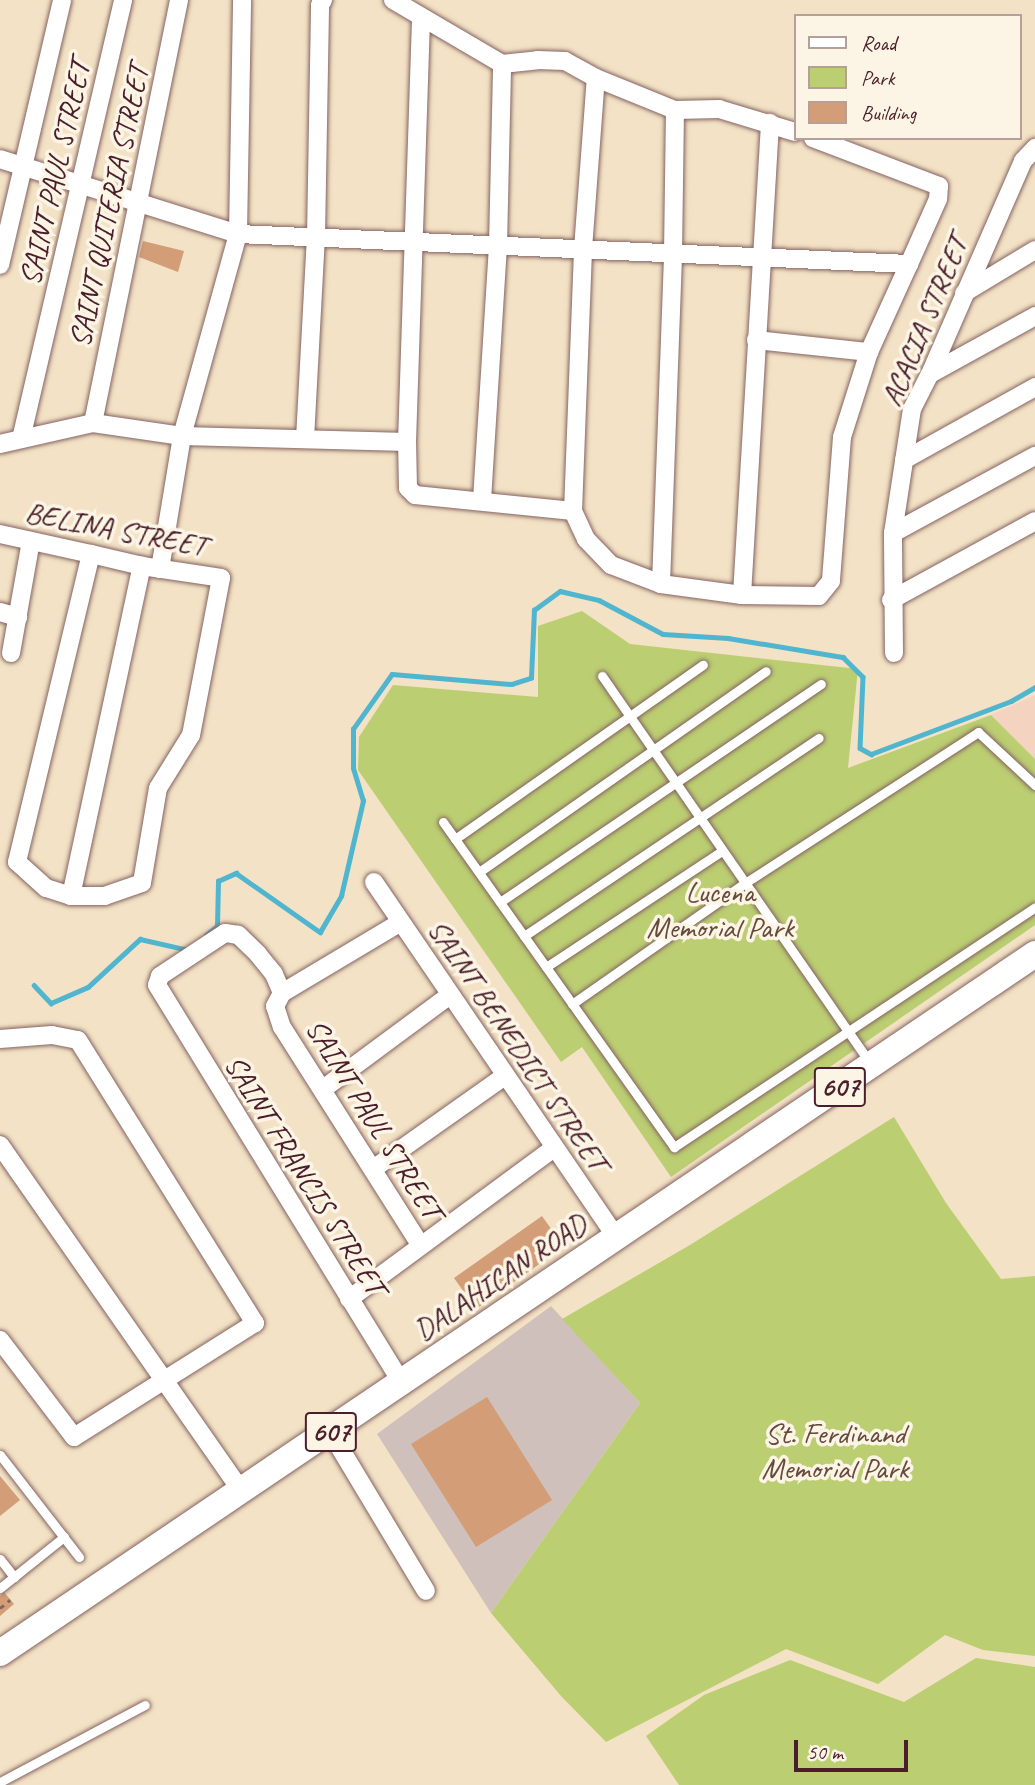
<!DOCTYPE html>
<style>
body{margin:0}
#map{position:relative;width:1035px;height:1785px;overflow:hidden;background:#f3e2c5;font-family:Caveat,sans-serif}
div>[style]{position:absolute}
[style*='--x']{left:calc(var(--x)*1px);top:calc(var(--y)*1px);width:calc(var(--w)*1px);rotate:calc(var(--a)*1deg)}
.built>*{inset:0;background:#f4d3c1}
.industrial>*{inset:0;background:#d0c0bc}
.green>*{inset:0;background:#bbce72}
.stream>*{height:4.5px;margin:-2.25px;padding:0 2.25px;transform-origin:2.25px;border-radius:2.25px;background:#50b5ce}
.building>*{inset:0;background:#d29d77}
.path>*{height:2.5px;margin-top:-1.25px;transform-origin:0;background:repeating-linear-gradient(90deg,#856361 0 5px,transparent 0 10px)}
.roads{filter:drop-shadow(0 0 2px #856361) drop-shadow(0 0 2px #856361)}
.lane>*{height:9px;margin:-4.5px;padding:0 4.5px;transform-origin:4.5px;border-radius:4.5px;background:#fff}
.street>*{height:18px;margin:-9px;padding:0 9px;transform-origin:9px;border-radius:9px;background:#fff}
.primary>*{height:26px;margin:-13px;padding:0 13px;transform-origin:13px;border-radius:13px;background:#fff}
span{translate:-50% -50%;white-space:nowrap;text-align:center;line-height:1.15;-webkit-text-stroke:7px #fcf5e5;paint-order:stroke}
.shield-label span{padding:2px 5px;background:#fcf5e5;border:2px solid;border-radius:5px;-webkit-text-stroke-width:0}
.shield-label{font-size:28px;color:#4a1f2b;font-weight:700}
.street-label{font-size:30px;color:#4a1f2b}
.park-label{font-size:30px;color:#664b3d}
.legend{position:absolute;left:794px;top:14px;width:228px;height:126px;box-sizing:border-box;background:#fcf5e5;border:2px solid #b59f9b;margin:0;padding:9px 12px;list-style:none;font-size:21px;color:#4a1f2b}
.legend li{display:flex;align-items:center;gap:14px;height:35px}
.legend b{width:35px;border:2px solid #b59f9b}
.scale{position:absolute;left:794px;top:1740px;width:114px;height:32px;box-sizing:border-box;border:4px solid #4a1f2b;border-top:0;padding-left:9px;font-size:21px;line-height:24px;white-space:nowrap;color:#4a1f2b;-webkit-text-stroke:5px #fcf5e5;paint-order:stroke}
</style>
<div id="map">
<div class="built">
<div style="clip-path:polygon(1035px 695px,1035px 759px,991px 715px)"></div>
</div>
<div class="industrial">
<div style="clip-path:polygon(551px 1306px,640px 1403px,491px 1613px,377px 1434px)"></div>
</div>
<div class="green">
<div style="clip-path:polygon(582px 611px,630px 644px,858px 669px,848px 768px,991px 715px,1035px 759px,1035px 925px,671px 1177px,582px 1047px,561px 1062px,358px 770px,359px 737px,393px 685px,538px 697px,538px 626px)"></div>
<div style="clip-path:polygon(894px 1117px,946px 1203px,1001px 1279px,1035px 1276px,1035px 1656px,983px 1650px,945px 1635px,878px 1684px,786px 1649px,606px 1742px,561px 1696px,491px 1613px,640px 1403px,562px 1319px,690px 1245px)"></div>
<div style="clip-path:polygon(976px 1658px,1035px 1667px,1035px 1785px,679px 1785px,646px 1736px,704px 1695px,790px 1660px,904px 1702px)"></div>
</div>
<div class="stream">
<div style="--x:206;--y:935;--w:14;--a:-39"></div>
<div style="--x:217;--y:926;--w:45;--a:-88.7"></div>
<div style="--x:218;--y:881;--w:20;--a:-24"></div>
<div style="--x:236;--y:873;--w:103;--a:35.1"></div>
<div style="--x:320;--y:932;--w:42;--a:-59.7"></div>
<div style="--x:341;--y:896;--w:98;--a:-77"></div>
<div style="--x:363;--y:801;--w:34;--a:-107"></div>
<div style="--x:353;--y:768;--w:39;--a:-90"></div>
<div style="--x:353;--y:729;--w:67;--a:-54.7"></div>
<div style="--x:392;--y:674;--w:120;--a:4.8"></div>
<div style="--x:512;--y:684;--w:20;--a:-18"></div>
<div style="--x:531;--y:678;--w:68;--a:-87.5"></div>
<div style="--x:534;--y:610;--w:32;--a:-36"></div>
<div style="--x:560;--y:591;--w:40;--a:13"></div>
<div style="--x:599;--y:600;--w:72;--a:28"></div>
<div style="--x:663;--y:634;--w:65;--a:3.5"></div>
<div style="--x:728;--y:638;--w:117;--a:9.4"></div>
<div style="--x:843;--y:657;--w:28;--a:45"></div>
<div style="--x:863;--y:677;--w:71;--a:92.4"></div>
<div style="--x:860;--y:748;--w:13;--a:29"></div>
<div style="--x:871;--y:754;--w:150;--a:-20.7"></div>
<div style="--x:1011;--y:701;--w:28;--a:-30"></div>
<div style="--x:34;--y:985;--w:25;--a:47"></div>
<div style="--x:51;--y:1003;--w:40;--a:-23.4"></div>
<div style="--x:88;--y:987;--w:71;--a:-42.7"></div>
<div style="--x:140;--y:939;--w:50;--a:12.7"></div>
</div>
<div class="building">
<div style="clip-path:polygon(143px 241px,184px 251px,178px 272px,139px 257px)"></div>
<div style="clip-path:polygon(542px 1216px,554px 1233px,542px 1241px,552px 1255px,476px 1309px,454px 1278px)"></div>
<div style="clip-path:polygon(487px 1397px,552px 1500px,476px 1547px,411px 1444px)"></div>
<div style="clip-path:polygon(0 1476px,20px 1500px,0 1516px)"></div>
<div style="clip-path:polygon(4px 1592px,14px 1604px,0 1616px,0 1596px)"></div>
</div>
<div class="path">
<div style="--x:0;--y:1608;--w:13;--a:-39"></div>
</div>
<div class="roads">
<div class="lane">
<div style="--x:602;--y:676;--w:471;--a:55.3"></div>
<div style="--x:443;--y:822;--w:399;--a:54.6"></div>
<div style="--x:674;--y:1147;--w:433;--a:-33.6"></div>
<div style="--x:455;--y:839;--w:303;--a:-35.1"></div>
<div style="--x:479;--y:872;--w:350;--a:-35"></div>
<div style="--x:500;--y:902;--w:388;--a:-34.2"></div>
<div style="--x:524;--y:936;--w:355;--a:-33.9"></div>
<div style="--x:546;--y:967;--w:211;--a:-33.4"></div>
<div style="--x:572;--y:1004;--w:211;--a:-35"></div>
<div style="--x:745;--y:883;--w:278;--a:-32.9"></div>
<div style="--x:978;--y:732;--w:78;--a:42.9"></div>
<div style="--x:0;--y:1455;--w:129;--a:52.2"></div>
<div style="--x:0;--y:1559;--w:23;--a:52"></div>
<div style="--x:0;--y:1588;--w:82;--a:-38.6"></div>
<div style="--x:0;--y:1782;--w:164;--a:-28"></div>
</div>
<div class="street">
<div style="--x:393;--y:0;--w:126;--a:30.4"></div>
<div style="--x:502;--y:64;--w:36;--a:-6"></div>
<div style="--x:538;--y:60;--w:27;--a:2"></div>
<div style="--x:565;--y:61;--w:35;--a:29"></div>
<div style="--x:596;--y:78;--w:85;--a:22.1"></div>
<div style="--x:675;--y:110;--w:44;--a:-1.3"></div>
<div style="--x:719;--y:109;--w:79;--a:16.8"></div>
<div style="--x:813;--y:138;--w:135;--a:20.9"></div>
<div style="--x:939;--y:186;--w:13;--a:94"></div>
<div style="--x:938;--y:199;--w:71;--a:114"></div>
<div style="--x:0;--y:159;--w:250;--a:17.5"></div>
<div style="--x:238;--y:234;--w:672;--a:2.56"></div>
<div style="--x:909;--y:264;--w:97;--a:114.4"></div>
<div style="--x:869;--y:352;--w:89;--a:107.6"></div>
<div style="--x:842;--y:437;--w:144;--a:94.4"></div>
<div style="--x:831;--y:581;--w:19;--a:129"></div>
<div style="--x:819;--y:596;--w:77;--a:-179.3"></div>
<div style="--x:742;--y:595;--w:82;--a:-172.3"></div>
<div style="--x:661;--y:584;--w:53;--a:-159.2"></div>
<div style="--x:611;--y:565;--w:36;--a:-134"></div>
<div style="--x:586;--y:539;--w:31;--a:-115"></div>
<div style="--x:573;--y:511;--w:159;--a:-174.2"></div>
<div style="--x:415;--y:495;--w:10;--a:-135"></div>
<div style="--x:408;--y:488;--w:46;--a:-91.2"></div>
<div style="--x:407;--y:442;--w:225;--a:-178.5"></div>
<div style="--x:182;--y:436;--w:90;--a:-171.7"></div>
<div style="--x:93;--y:423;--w:95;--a:167.3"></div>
<div style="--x:0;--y:265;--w:272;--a:-76.8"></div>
<div style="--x:964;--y:293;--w:83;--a:-31.2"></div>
<div style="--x:756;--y:340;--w:114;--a:6.1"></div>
<div style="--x:930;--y:374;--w:120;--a:-28.9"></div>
<div style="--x:93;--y:423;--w:432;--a:-78.5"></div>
<div style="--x:21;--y:439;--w:451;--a:-76.9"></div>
<div style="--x:305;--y:439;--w:201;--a:-86.9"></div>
<div style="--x:316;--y:238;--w:233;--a:-89"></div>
<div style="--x:320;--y:5;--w:6;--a:-59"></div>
<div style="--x:407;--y:442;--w:425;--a:-88.1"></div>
<div style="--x:904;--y:460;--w:150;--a:-29.1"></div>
<div style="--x:482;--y:500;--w:255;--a:-86.4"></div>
<div style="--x:498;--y:246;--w:182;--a:-88.7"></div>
<div style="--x:573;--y:511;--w:262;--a:-87.8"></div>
<div style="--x:583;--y:249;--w:171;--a:-85.7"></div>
<div style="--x:893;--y:533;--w:162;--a:-28.5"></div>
<div style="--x:0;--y:534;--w:93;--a:12.4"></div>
<div style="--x:91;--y:554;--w:52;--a:13.2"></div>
<div style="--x:142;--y:566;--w:80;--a:8.6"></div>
<div style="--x:221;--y:578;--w:160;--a:100.8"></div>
<div style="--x:191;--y:735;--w:62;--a:121.9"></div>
<div style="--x:158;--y:788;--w:96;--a:99.6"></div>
<div style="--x:142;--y:883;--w:39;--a:161"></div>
<div style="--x:105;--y:896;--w:34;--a:180"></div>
<div style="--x:71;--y:896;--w:26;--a:-162"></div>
<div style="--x:46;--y:888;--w:39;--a:-138"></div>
<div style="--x:17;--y:862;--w:317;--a:-76.5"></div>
<div style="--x:160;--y:569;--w:135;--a:-80.6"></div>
<div style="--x:182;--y:436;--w:210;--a:-74.5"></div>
<div style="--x:238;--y:234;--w:234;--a:-89"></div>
<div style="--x:661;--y:584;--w:331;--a:-87.9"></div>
<div style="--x:673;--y:253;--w:143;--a:-89.2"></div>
<div style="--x:742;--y:595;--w:473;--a:-86.6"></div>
<div style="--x:891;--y:600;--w:164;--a:-28.7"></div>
<div style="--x:0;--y:612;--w:19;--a:16"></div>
<div style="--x:11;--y:653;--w:114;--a:-79.9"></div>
<div style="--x:894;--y:653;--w:120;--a:-90.5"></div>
<div style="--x:893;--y:533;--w:125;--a:-81.3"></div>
<div style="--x:912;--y:409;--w:39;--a:-63"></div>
<div style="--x:930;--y:374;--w:232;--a:-66.4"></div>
<div style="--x:1023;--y:161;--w:18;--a:-47"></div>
<div style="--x:374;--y:882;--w:431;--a:55.7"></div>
<div style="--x:71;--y:896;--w:338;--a:-77.9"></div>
<div style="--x:401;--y:922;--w:139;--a:149.2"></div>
<div style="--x:282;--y:993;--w:15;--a:118"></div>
<div style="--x:275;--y:1006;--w:22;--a:72"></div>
<div style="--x:282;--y:1027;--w:259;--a:57.6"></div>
<div style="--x:282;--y:993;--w:21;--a:-113"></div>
<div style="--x:274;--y:974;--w:26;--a:-129"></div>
<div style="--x:258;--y:954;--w:28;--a:-136"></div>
<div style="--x:238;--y:935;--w:13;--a:-171"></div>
<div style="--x:225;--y:933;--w:78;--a:146.5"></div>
<div style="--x:160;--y:976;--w:9;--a:108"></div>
<div style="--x:157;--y:985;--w:468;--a:58.4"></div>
<div style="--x:0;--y:1039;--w:52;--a:-4.4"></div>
<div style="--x:52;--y:1035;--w:26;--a:11"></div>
<div style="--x:78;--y:1040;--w:334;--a:58"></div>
<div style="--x:255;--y:1323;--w:214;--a:147.8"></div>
<div style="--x:74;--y:1437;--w:122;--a:-127.3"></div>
<div style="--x:323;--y:1089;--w:158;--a:-36.5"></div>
<div style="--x:0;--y:1145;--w:423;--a:55.1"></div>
<div style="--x:373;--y:1169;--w:161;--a:-35.2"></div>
<div style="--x:349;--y:1299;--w:255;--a:-36.4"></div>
<div style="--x:331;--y:1433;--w:184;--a:59"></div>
</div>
<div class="primary">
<div style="--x:0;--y:1653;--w:1249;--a:-34.03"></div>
</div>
</div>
<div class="shield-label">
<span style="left:840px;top:1087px">607</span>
<span style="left:331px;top:1432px">607</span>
</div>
<div class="street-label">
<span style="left:55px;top:173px;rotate:-77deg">SAINT PAUL STREET</span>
<span style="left:109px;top:206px;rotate:-78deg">SAINT QUITERIA STREET</span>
<span style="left:924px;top:321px;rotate:-67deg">ACACIA STREET</span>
<span style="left:116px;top:529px;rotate:11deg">BELINA STREET</span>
<span style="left:518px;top:1045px;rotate:56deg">SAINT BENEDICT STREET</span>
<span style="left:374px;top:1119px;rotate:58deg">SAINT PAUL STREET</span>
<span style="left:305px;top:1175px;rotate:58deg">SAINT FRANCIS STREET</span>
<span style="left:500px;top:1277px;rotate:-34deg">DALAHICAN ROAD</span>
</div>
<div class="park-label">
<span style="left:720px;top:909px">Lucena<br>Memorial Park</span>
<span style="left:835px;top:1450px">St. Ferdinand<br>Memorial Park</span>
</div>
<ul class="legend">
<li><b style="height:9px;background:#fff"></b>Road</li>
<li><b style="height:19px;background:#bbce72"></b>Park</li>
<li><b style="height:19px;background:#d29d77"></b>Building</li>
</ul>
<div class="scale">50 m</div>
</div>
